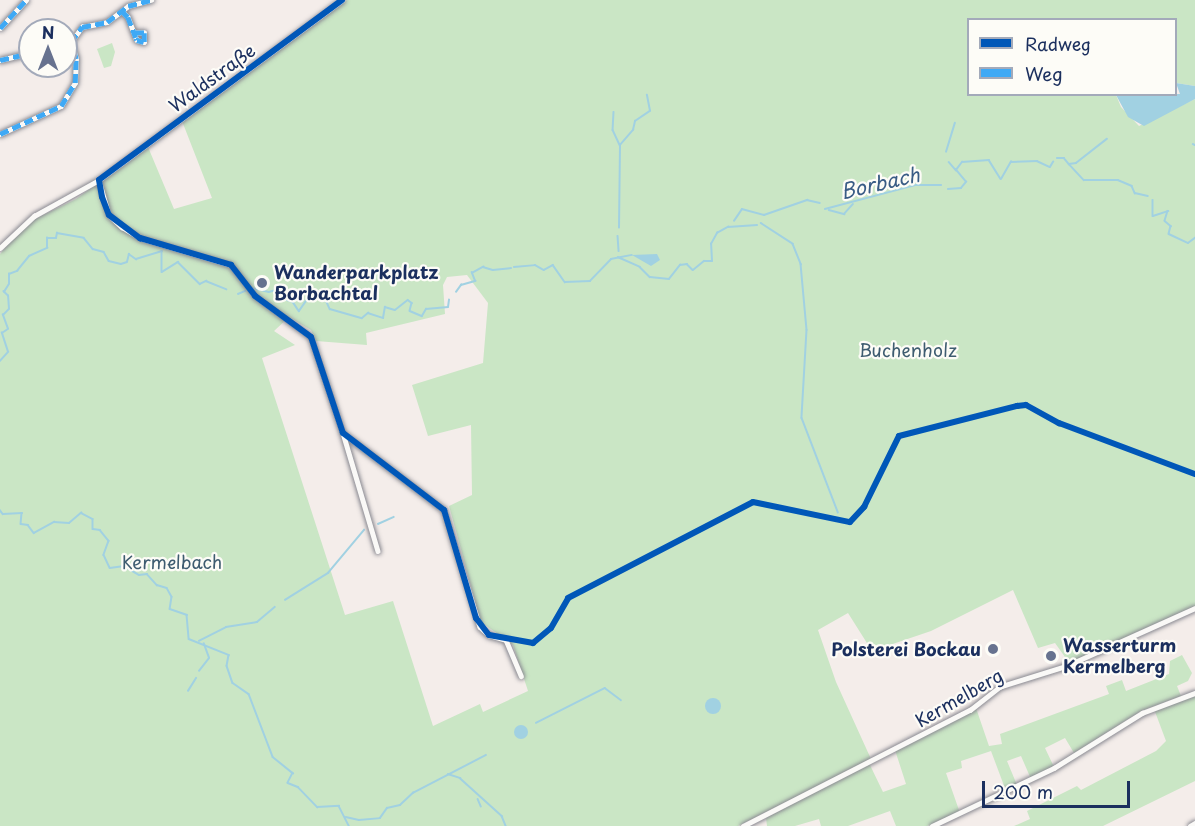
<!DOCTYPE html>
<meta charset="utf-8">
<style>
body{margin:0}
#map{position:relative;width:1195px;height:826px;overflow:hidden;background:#f4edea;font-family:"Playpen Sans",sans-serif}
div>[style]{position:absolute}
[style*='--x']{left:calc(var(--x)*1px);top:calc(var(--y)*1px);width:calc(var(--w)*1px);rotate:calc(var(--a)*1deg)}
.green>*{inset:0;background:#cae6c5}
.water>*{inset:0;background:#a1d1e2}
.round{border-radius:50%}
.stream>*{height:1.5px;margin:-0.75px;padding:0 0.75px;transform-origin:0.75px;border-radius:0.75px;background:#a1d1e2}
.roads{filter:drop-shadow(0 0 2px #898991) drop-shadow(0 0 2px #898991)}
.street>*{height:4.5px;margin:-2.25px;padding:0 2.25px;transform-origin:2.25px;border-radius:2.25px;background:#faf9f7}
.quiet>*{height:4.5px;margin-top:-2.25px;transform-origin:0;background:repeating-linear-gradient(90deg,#3fa9f5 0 9px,transparent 0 13.5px)}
.cycleway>*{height:6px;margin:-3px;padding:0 3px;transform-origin:3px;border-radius:3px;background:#0057b8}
.dots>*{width:16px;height:16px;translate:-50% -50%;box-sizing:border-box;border:3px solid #fdfcf7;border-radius:50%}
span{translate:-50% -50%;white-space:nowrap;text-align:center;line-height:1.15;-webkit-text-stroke:4.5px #fdfcf7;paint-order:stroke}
.street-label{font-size:18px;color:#1b2f5e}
.poi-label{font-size:18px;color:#1b2f5e;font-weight:700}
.left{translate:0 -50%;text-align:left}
.right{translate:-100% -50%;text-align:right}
.park-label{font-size:18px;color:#3e5c70}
.water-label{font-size:20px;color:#395c85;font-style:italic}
.legend{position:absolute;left:967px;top:18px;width:210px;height:78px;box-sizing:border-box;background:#fdfcf7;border:2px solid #a3aaba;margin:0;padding:8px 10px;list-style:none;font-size:18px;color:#1b2f5e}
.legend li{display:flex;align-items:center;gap:12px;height:30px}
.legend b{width:30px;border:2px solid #a3aaba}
.north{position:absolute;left:18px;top:18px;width:60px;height:60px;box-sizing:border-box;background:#fdfcf7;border:2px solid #a3aaba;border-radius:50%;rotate:0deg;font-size:16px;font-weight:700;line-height:24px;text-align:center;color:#1b2f5e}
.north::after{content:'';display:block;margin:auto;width:21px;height:27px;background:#67728f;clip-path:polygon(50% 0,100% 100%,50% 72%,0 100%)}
.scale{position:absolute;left:982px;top:781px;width:148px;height:27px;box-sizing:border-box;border:3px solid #1b2f5e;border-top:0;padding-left:8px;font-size:18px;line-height:21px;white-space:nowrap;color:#1b2f5e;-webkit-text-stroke:4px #fdfcf7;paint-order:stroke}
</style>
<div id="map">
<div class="green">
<div style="clip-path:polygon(evenodd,347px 0,1195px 0,1195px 86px,1176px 83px,1176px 20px,968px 20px,968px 94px,1116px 95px,1121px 107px,1139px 126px,1195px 99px,1195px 606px,1070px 664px,1055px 643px,1038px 648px,1013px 590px,931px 631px,872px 651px,848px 613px,818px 630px,836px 682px,871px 759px,738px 826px,0 826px,0 254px,25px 224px,76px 199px,148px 147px,174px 209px,212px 198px,182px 121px,347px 0,467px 275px,488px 303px,483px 363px,412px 385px,428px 436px,471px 425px,472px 495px,449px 506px,481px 622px,513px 645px,528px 691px,483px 712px,480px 704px,433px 726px,393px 601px,345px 615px,262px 358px,295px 345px,274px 331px,289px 317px,311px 330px,316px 341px,367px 345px,366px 333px,445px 314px,443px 285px,447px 277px,467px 275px)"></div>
<div style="clip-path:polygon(112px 43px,115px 52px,111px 66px,104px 68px,97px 49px)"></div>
<div style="clip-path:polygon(1182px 655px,1192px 673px,1188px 681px,1177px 686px,1181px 696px,1141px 711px,1074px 753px,1065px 738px,1045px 748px,1054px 767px,1031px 779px,1021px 756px,1007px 761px,1017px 785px,1006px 791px,991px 751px,961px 761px,962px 768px,946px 773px,960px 813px,940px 821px,927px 826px,896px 826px,890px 811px,848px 826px,821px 826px,819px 819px,795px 826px,767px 826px,766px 818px,869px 763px,883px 792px,906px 784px,895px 750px,976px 708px,989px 746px,1002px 744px,1000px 734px,1109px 694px,1106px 686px,1122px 680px,1126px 691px,1169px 674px,1170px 661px)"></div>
<div style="clip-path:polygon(1195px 695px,1195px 781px,1103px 826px,1014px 826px,1030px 819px,1027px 811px,1077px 786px,1081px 790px,1156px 751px,1166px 741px,1154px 709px)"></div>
</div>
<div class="water">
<div style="clip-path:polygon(1176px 83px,1195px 86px,1195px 99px,1144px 126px,1128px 117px,1116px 95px,1180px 94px)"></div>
<div style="clip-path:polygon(657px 254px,660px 260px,651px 266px,632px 255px)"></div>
<div class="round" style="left:705px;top:698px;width:16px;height:16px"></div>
<div class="round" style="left:514px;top:725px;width:14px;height:14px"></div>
</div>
<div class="stream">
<div style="--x:614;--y:112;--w:18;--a:93"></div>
<div style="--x:613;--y:130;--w:17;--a:65"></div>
<div style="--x:1193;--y:144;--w:2;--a:27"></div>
<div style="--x:946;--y:152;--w:30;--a:-73"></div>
<div style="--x:1057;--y:158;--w:7;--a:0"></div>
<div style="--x:1064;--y:158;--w:8;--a:50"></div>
<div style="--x:1069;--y:164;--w:7;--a:-8"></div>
<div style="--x:1076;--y:163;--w:39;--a:-38"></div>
<div style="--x:949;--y:162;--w:11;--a:49"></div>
<div style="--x:1069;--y:164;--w:22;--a:47"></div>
<div style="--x:1084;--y:180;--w:34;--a:0"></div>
<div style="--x:1118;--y:180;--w:15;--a:23"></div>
<div style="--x:1132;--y:186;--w:8;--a:67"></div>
<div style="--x:1135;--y:193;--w:13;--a:13"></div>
<div style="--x:948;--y:189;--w:13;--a:-4"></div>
<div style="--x:961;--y:188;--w:8;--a:-50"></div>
<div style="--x:966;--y:182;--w:16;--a:-130"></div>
<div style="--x:956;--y:170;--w:10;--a:-53"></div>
<div style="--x:962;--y:162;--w:27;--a:-4"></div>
<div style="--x:989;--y:160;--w:22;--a:58"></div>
<div style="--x:1001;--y:179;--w:20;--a:-60"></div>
<div style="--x:1011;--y:162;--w:26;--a:-2"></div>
<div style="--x:1037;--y:161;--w:14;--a:25"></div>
<div style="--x:1050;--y:167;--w:6;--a:-59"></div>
<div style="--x:1153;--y:200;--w:16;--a:90"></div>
<div style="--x:1153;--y:216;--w:16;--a:-18"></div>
<div style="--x:1168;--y:211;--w:10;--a:107"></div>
<div style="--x:1165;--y:221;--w:8;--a:40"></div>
<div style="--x:1171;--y:226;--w:8;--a:104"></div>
<div style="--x:1169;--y:234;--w:21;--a:25"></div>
<div style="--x:1188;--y:243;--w:9;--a:-36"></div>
<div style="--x:825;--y:209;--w:94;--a:-14.8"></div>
<div style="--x:916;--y:185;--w:25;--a:0"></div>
<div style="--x:829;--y:210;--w:16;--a:15"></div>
<div style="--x:844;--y:214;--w:13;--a:-48"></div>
<div style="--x:734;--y:221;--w:14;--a:-56"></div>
<div style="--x:742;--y:209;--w:23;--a:15"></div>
<div style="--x:764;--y:215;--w:46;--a:-19.2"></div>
<div style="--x:807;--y:200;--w:13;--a:13"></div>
<div style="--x:761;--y:223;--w:38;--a:33"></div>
<div style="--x:793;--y:244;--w:22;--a:68"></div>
<div style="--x:801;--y:264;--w:66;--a:84.8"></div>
<div style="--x:807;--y:330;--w:88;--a:93.3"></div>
<div style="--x:802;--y:418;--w:101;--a:69"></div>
<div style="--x:728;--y:227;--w:29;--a:-4"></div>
<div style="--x:619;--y:228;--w:83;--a:-89.3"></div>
<div style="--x:620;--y:145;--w:20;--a:-49"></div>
<div style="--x:633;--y:130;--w:9;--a:-77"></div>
<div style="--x:635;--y:121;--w:18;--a:-34"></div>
<div style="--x:650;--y:111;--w:16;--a:-101"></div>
<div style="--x:618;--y:236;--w:15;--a:86"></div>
<div style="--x:618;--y:257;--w:24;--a:24"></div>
<div style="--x:640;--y:267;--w:14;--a:45"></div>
<div style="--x:650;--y:277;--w:19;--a:6"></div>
<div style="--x:669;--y:279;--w:18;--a:-52"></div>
<div style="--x:680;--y:265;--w:7;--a:-8"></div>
<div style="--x:687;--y:264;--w:8;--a:45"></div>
<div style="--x:693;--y:270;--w:14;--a:-39"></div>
<div style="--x:704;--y:261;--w:8;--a:0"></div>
<div style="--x:712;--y:261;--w:17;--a:-93"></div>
<div style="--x:711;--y:244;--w:13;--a:-61"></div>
<div style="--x:717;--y:233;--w:13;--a:-29"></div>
<div style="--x:514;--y:267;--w:21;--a:-5"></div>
<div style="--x:535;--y:265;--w:10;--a:29"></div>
<div style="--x:544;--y:270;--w:10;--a:-29"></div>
<div style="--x:553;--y:265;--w:21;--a:55"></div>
<div style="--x:565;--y:282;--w:25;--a:-2"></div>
<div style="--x:590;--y:281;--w:30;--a:-46"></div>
<div style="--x:611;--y:259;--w:21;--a:-11"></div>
<div style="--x:252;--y:288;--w:17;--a:13"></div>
<div style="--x:269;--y:292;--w:15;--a:-16"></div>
<div style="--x:283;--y:288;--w:11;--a:85"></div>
<div style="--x:284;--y:299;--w:9;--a:18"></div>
<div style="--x:293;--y:302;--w:11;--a:56"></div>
<div style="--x:299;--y:311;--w:19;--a:-55"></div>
<div style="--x:310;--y:295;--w:6;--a:-9"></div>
<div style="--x:316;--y:294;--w:12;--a:31"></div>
<div style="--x:326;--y:300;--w:10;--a:66"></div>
<div style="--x:330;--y:309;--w:33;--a:16"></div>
<div style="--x:362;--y:318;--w:8;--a:-40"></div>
<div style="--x:368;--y:313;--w:16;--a:18"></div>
<div style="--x:383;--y:318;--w:11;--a:-80"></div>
<div style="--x:385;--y:307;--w:10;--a:17"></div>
<div style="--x:395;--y:310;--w:16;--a:-38"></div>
<div style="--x:408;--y:300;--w:5;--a:37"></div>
<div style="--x:412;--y:303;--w:8;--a:104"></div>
<div style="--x:410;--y:311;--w:13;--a:23"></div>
<div style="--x:422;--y:316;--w:8;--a:-60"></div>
<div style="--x:426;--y:309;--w:22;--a:-5"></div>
<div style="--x:448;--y:307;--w:7;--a:-82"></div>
<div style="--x:456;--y:292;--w:9;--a:-54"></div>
<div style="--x:461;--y:285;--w:15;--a:-16"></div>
<div style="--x:475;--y:281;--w:9;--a:-111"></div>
<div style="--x:472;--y:273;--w:13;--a:-29"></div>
<div style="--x:483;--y:267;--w:10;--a:17"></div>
<div style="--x:493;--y:270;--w:18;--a:-6"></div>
<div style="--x:238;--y:294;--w:8;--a:-23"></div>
<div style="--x:0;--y:361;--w:12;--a:-48"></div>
<div style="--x:8;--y:352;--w:20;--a:-108"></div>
<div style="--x:2;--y:333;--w:7;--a:-34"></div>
<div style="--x:8;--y:329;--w:15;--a:-110"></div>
<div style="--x:3;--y:315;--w:8;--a:-45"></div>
<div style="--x:9;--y:309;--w:13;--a:-94"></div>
<div style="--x:8;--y:296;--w:6;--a:-135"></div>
<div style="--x:4;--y:292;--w:9;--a:-58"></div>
<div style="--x:9;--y:284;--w:10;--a:-90"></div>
<div style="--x:9;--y:274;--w:9;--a:-21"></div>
<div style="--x:17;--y:271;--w:19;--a:-51"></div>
<div style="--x:29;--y:256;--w:20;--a:-24"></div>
<div style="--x:47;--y:248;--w:10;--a:-90"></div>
<div style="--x:47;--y:238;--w:9;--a:0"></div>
<div style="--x:56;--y:238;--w:5;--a:-79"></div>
<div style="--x:57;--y:233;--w:27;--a:10"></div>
<div style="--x:84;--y:238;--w:14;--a:51"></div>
<div style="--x:93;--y:249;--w:11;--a:15"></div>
<div style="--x:104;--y:252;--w:10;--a:61"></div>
<div style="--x:109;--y:261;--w:12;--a:14"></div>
<div style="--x:121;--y:264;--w:6;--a:-18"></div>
<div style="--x:127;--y:262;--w:8;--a:-76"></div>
<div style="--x:129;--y:254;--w:9;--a:36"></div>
<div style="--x:136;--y:259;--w:27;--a:-17"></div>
<div style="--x:162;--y:251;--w:21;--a:90"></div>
<div style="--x:162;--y:272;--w:19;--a:-32"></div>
<div style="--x:178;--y:262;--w:31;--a:45"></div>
<div style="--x:200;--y:284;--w:7;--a:-27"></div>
<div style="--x:206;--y:281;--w:22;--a:22"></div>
<div style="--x:0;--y:510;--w:5;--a:53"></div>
<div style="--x:3;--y:514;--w:19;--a:-3"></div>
<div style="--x:22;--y:513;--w:11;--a:95"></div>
<div style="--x:21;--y:524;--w:7;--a:8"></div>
<div style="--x:28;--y:525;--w:10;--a:53"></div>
<div style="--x:34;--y:533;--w:23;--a:-29"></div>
<div style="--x:54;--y:522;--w:15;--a:4"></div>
<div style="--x:69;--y:523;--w:16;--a:-40"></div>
<div style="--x:81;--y:513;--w:13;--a:27"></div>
<div style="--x:93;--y:519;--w:10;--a:90"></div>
<div style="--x:93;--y:529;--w:7;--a:8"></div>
<div style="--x:100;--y:530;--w:14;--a:51"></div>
<div style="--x:109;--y:541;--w:15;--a:110"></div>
<div style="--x:104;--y:555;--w:14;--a:65"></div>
<div style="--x:110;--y:568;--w:14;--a:-8"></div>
<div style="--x:124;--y:566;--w:17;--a:31"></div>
<div style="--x:139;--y:575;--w:8;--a:-7"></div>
<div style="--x:147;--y:574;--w:15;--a:48"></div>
<div style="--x:157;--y:585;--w:10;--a:17"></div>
<div style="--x:167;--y:588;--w:10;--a:61"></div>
<div style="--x:172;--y:597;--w:12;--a:99"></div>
<div style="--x:170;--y:609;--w:18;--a:19"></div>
<div style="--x:187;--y:615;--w:24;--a:85"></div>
<div style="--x:189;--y:639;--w:43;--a:21.8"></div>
<div style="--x:229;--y:655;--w:11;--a:100"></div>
<div style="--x:227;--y:666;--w:18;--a:71"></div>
<div style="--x:233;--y:683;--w:19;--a:35"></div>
<div style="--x:249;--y:694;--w:67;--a:69.1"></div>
<div style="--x:273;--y:757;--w:26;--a:39"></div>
<div style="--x:293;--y:773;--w:11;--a:117"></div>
<div style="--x:288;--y:783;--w:11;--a:22"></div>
<div style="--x:298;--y:787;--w:28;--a:46"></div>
<div style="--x:317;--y:807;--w:22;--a:-3"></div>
<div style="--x:339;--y:806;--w:22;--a:63"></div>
<div style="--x:378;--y:524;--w:17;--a:-24"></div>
<div style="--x:285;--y:600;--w:51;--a:-32.1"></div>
<div style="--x:328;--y:573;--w:56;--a:-50.1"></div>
<div style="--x:199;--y:641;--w:30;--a:-27"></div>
<div style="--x:226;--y:627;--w:31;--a:-9"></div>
<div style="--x:257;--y:622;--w:23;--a:-40"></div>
<div style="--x:199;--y:671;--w:16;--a:-52"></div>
<div style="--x:209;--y:658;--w:15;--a:-110"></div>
<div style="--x:188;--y:691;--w:15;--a:-58"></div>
<div style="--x:536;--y:723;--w:77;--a:-26.9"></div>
<div style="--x:605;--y:688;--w:20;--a:37"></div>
<div style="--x:448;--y:774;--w:13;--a:18"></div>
<div style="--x:460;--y:778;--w:57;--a:42.1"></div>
<div style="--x:502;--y:816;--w:11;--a:68"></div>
<div style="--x:478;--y:799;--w:8;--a:67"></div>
<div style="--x:346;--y:817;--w:13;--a:13"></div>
<div style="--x:359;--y:820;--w:21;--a:-5"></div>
<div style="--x:380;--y:818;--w:12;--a:-55"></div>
<div style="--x:387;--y:808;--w:13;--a:-13"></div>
<div style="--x:400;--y:805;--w:18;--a:-43"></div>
<div style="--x:413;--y:793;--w:82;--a:-27.5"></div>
</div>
<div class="roads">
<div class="street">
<div style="--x:123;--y:12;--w:7;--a:45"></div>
<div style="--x:128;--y:17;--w:22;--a:69"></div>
<div style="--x:136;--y:38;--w:2;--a:63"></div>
<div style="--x:137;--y:40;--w:7;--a:16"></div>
<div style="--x:144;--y:42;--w:9;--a:-90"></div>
<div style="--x:144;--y:33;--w:10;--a:180"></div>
<div style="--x:0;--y:28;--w:38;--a:-47"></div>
<div style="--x:66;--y:41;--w:5;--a:11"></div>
<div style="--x:71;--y:42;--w:19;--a:-54"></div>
<div style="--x:82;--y:27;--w:25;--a:-11"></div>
<div style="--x:107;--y:22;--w:26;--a:-37"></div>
<div style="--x:128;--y:6;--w:24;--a:-15"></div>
<div style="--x:0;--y:60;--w:31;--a:-13"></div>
<div style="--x:0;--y:134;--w:67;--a:-24.7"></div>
<div style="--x:61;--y:106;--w:27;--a:-59"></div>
<div style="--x:75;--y:83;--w:24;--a:-88"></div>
<div style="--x:76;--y:59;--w:18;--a:-106"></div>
<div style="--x:99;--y:180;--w:36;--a:74"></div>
<div style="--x:109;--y:215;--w:18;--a:43"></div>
<div style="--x:122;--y:227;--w:21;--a:31"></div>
<div style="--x:140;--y:238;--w:95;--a:16.5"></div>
<div style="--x:231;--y:265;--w:39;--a:52"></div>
<div style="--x:255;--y:296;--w:69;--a:36.2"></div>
<div style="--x:311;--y:337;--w:101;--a:71.6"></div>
<div style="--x:343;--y:433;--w:127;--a:37.3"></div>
<div style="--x:444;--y:510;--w:122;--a:72.9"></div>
<div style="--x:480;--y:627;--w:12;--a:42"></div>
<div style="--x:489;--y:635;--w:18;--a:16"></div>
<div style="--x:506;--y:640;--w:39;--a:67"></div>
<div style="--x:0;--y:248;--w:47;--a:-43.3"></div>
<div style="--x:34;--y:216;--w:74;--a:-29"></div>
<div style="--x:99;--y:180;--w:302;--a:-36.5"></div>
<div style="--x:343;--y:433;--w:123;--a:73.5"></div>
<div style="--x:743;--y:826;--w:255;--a:-27.1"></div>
<div style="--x:970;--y:710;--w:37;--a:-38"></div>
<div style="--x:999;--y:687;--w:70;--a:-17.4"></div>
<div style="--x:1066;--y:666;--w:141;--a:-24.2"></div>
<div style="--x:932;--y:826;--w:135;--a:-25.4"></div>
<div style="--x:1054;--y:768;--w:104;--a:-32"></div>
<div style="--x:1142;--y:713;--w:57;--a:-20.7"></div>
<div style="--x:1190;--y:826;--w:6;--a:-31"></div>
</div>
</div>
<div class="quiet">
<div style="--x:123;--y:12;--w:7;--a:45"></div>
<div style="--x:128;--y:17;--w:22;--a:69"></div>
<div style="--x:136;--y:38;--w:2;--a:63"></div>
<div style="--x:137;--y:40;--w:7;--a:16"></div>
<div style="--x:144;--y:42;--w:9;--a:-90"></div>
<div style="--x:144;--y:33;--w:10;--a:180"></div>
<div style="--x:0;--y:28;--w:38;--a:-47"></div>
<div style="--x:66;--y:41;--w:5;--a:11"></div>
<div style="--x:71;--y:42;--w:19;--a:-54"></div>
<div style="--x:82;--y:27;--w:25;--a:-11"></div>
<div style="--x:107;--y:22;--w:26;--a:-37"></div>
<div style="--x:128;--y:6;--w:24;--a:-15"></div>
<div style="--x:0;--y:60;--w:31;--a:-13"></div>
<div style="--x:0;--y:134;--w:67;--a:-24.7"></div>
<div style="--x:61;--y:106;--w:27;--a:-59"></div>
<div style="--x:75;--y:83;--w:24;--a:-88"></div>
<div style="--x:76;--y:59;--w:18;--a:-106"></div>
</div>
<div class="cycleway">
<div style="--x:342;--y:0;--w:302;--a:143.5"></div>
<div style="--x:99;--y:180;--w:17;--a:80"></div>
<div style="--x:102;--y:197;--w:19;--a:69"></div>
<div style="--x:109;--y:215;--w:39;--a:37"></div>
<div style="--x:140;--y:238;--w:95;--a:16.5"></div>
<div style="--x:231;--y:265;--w:39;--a:52"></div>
<div style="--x:255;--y:296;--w:69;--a:36.2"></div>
<div style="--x:311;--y:337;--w:101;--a:71.6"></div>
<div style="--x:343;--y:433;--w:127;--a:37.3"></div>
<div style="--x:444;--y:510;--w:113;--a:73.5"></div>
<div style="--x:476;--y:618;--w:21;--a:53"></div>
<div style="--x:489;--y:635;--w:45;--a:10.3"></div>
<div style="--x:533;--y:643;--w:23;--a:-40"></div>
<div style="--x:551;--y:628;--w:34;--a:-60"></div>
<div style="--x:568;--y:598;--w:208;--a:-27.4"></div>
<div style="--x:753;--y:502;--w:99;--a:11.7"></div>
<div style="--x:850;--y:522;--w:21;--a:-47"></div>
<div style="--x:864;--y:507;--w:79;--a:-63.8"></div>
<div style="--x:899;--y:436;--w:122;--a:-14.3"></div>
<div style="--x:1017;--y:406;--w:9;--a:-6"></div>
<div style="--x:1026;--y:405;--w:38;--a:29"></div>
<div style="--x:1059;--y:423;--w:145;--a:20.6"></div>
</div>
<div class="dots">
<div style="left:262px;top:283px;background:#67728f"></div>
<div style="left:993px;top:649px;background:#67728f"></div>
<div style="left:1051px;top:656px;background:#67728f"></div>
</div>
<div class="street-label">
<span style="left:212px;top:78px;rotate:-36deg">Waldstraße</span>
<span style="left:959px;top:698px;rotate:-30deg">Kermelberg</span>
</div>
<div class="poi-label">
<span class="left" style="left:274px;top:283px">Wanderparkplatz<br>Borbachtal</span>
<span class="left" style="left:1063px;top:656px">Wasserturm<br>Kermelberg</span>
<span class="right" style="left:981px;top:649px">Polsterei Bockau</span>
</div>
<div class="park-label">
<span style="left:908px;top:350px">Buchenholz</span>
<span style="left:172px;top:562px">Kermelbach</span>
</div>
<div class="water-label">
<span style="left:880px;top:183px;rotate:-13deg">Borbach</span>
</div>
<ul class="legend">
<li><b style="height:8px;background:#0057b8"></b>Radweg</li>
<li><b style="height:8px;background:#3fa9f5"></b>Weg</li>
</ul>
<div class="north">N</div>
<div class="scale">200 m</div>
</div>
